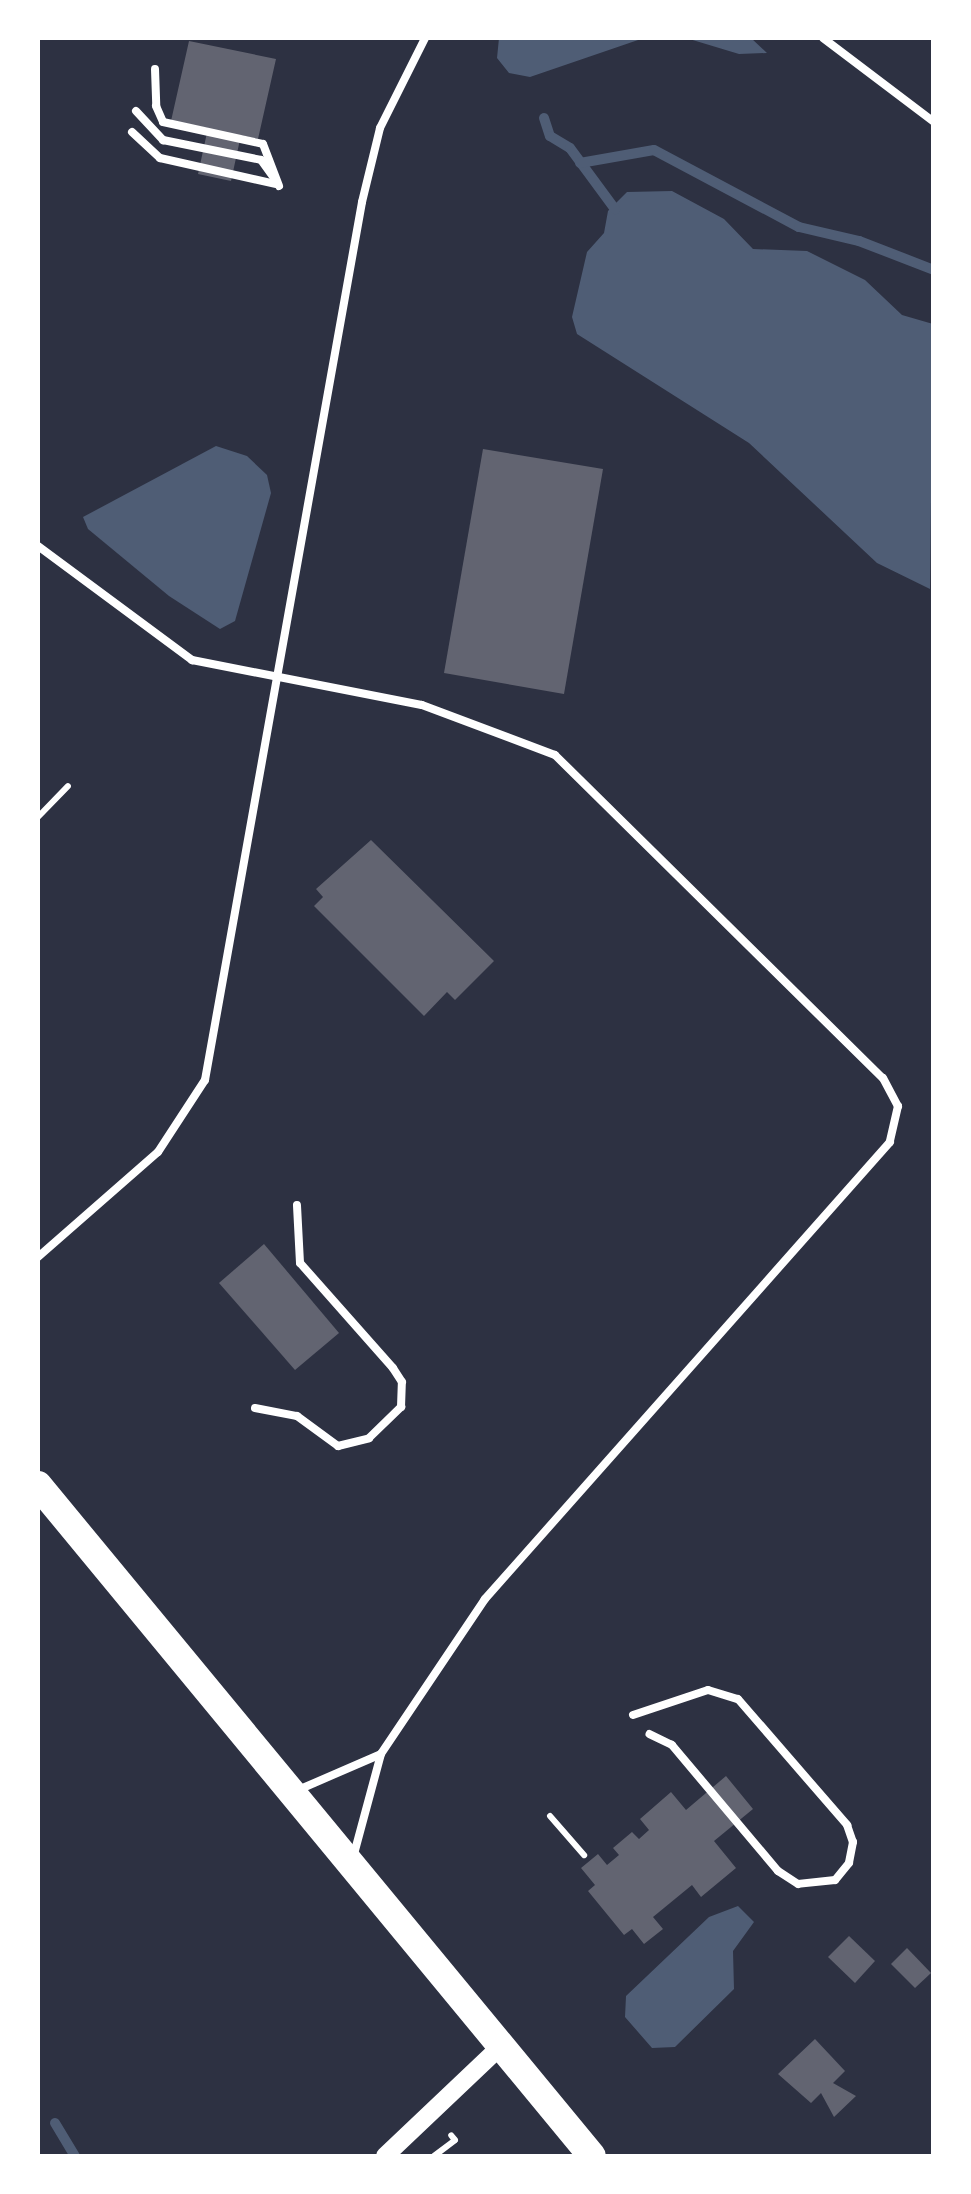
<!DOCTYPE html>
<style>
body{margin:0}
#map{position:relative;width:971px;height:2194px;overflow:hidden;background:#2d3142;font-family:Barlow,sans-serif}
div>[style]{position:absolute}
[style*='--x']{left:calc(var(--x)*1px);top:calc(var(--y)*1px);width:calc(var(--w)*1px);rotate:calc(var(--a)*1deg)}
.water>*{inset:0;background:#4f5d75}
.stream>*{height:10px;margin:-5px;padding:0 5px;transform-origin:5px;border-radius:5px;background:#4f5d75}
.building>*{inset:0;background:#626471}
.path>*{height:6px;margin:-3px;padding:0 3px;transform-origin:3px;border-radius:3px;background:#fff}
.service>*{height:8px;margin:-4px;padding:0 4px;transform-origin:4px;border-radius:4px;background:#fff}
.tertiary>*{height:18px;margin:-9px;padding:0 9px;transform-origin:9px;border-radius:9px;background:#fff}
.trunk>*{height:28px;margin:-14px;padding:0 14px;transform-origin:14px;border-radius:14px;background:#fff}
span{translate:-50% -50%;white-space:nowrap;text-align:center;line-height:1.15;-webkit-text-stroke:8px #fff;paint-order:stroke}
.frame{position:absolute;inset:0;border:40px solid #fff;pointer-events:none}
</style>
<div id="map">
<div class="water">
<div style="clip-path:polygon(499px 38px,751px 38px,767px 53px,739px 54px,686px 38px,641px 39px,530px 77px,509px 73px,497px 58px)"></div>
<div style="clip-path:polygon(672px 191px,724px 219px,753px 249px,807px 251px,865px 280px,902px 315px,933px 324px,930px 589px,877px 563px,749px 443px,577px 334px,572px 317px,587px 252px,604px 233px,608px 211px,627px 192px)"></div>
<div style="clip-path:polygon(216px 446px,247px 456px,267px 475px,271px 493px,235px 621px,220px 629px,169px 596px,88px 529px,83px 517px)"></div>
<div style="clip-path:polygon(738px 1906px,754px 1922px,733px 1951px,734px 1989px,675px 2047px,652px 2048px,625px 2017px,626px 1996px,709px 1917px)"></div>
</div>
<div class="stream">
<div style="--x:544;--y:118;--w:19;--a:72"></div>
<div style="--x:550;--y:136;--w:23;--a:31"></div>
<div style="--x:570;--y:148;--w:76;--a:53.6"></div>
<div style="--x:580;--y:163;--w:75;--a:-10"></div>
<div style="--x:654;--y:150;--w:164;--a:28"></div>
<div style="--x:799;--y:227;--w:62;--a:13.1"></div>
<div style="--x:859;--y:241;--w:80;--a:21.1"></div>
<div style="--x:55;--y:2123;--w:39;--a:59"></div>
</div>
<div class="building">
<div style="clip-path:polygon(189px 41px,276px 59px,258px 139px,241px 135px,231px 181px,198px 174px,208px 128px,171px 121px)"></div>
<div style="clip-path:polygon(483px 449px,603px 469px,564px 694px,444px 673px)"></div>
<div style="clip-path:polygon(371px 840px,494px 961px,455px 1000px,447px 992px,424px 1016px,314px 906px,323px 897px,316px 889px)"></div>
<div style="clip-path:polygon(264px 1244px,339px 1333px,295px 1370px,219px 1283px)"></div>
<div style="clip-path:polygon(726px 1776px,753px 1809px,714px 1841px,736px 1868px,701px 1897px,692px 1885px,653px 1917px,663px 1929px,644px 1944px,632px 1929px,624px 1935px,588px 1891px,595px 1885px,581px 1868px,598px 1854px,607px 1865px,619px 1855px,613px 1848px,632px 1832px,639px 1839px,649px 1830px,640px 1819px,671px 1792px,686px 1810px)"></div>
<div style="clip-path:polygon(849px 1936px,875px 1961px,855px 1983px,828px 1957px)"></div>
<div style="clip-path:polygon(907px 1948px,931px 1973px,915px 1988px,891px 1964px)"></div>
<div style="clip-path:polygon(815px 2039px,845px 2071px,833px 2083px,856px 2096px,834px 2117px,821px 2093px,811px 2103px,778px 2074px)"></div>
</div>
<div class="path">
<div style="--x:38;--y:817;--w:43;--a:-45.9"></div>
<div style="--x:550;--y:1816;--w:52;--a:48.9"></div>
<div style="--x:434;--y:2156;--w:26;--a:-37"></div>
<div style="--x:455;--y:2140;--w:6;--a:-129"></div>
</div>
<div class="service">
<div style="--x:823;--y:38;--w:139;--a:37.1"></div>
<div style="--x:155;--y:69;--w:37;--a:88"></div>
<div style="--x:156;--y:106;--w:17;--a:66"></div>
<div style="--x:163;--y:122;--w:102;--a:12.4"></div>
<div style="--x:263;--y:144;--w:45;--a:69.1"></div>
<div style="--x:136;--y:111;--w:40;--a:47"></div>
<div style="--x:163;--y:140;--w:100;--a:11.5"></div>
<div style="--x:261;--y:160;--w:22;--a:54"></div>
<div style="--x:132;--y:132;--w:38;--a:43"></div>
<div style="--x:160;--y:158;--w:118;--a:12.7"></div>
<div style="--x:38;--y:546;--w:192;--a:36.5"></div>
<div style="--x:192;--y:660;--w:234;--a:11.1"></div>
<div style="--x:422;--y:705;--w:142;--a:20.6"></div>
<div style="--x:555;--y:755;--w:460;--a:44.6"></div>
<div style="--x:883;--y:1078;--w:32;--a:62"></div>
<div style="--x:898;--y:1106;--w:37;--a:103"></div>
<div style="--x:890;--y:1142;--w:611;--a:131.55"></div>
<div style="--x:485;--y:1599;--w:187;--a:123.9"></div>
<div style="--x:381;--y:1754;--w:104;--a:105.1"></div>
<div style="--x:38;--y:1257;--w:159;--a:-41.2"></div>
<div style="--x:158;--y:1152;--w:86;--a:-56.9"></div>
<div style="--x:205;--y:1080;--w:892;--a:-79.86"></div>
<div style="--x:362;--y:202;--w:76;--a:-76.3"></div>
<div style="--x:380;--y:128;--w:101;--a:-63.4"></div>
<div style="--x:255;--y:1408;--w:43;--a:10.8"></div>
<div style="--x:297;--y:1416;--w:51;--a:36.2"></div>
<div style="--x:338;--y:1446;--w:32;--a:-14"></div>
<div style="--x:369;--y:1438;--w:45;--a:-44.1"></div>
<div style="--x:401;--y:1407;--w:25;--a:-88"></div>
<div style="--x:402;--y:1382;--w:17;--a:-123"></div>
<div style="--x:393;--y:1368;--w:140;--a:-131.5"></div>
<div style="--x:300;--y:1263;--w:58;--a:-93"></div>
<div style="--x:633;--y:1715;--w:79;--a:-18.4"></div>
<div style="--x:708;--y:1690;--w:31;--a:17"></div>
<div style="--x:738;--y:1699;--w:167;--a:49.1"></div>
<div style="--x:847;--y:1825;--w:18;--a:71"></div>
<div style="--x:853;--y:1842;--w:21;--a:101"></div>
<div style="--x:849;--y:1863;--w:22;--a:129"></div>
<div style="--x:835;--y:1880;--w:37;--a:174"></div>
<div style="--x:798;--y:1884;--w:24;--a:-147"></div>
<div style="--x:778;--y:1871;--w:165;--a:-130.1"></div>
<div style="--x:672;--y:1745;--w:25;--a:-154"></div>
<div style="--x:298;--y:1790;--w:90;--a:-23.4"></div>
</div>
<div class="tertiary">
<div style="--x:385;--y:2156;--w:158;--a:-43.5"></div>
</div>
<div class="trunk">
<div style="--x:38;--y:1485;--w:870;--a:50.46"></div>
</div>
<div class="frame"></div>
</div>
